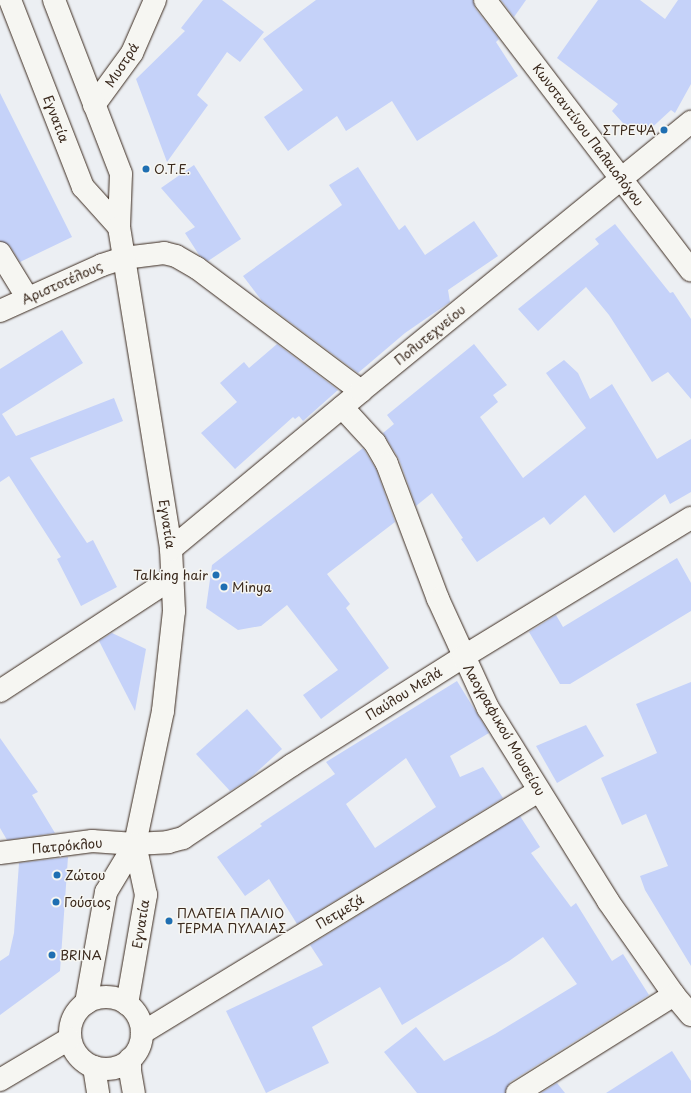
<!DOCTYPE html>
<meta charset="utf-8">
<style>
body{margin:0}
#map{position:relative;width:691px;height:1093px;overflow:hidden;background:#eceff3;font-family:"Playpen Sans",sans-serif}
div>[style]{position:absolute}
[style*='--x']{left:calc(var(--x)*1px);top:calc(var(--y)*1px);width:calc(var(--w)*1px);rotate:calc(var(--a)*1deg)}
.building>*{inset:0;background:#c5d2f9}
.roads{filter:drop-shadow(0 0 1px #3b2a1e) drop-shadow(0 0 1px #3b2a1e)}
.minor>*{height:22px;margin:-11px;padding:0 11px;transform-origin:11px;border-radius:11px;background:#f6f6f2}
.tertiary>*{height:22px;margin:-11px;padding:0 11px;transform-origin:11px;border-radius:11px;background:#f6f6f2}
.tertiary>.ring{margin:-11px;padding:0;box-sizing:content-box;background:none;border:22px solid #f6f6f2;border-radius:50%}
.dots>*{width:11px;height:11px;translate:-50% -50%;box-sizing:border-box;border:2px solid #f6f6f2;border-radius:50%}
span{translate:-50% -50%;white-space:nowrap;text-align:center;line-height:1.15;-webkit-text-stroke:3px #f6f6f2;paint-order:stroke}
.street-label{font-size:13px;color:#3b2a1e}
.poi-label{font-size:13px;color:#3b2a1e}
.right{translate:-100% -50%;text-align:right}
.left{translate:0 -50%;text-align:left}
</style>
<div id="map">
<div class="building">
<div style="clip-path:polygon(203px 0,222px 0,264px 32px,240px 62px,227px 52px,197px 95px,208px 105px,167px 162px,136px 79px,185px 31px,181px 28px)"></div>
<div style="clip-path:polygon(316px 0,473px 0,475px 8px,499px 39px,496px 42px,518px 76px,417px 141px,392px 101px,346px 131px,337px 116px,288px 151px,264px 117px,303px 90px,263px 39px)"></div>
<div style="clip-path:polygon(501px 0,526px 0,514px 17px)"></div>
<div style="clip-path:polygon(598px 0,640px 0,665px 19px,678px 0,691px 0,691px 84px,675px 113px,671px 110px,646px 133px,639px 128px,632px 133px,612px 111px,618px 104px,557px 58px)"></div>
<div style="clip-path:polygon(0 93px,72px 237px,20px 262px,10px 246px,0 241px)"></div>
<div style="clip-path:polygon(194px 165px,241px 239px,208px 261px,199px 255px,185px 233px,195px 227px,161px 188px)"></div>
<div style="clip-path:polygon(358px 167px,399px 230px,405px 225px,425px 255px,474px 221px,498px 256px,448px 290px,450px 302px,405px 333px,358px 373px,262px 301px,243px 276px,342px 205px,329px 185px)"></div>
<div style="clip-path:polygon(615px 224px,670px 293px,673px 292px,691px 319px,691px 399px,668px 372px,652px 382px,609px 315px,586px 287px,538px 331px,518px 309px,599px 244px,595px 239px)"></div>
<div style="clip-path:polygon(62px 330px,83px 363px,2px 414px,16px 436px,114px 398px,123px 421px,30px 458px,87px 543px,93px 540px,117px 587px,81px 606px,57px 559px,61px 557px,9px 476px,0 482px,0 369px)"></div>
<div style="clip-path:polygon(277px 344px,338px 390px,303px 421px,299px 416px,295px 419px,293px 417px,235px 469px,201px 433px,237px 402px,220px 383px,244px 362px,249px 368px)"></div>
<div style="clip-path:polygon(474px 344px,507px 385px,493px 395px,498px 402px,480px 417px,523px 478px,586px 428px,546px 373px,564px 360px,578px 373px,590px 399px,612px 384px,657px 459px,691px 439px,691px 492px,670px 504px,665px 494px,614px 533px,585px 495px,550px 525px,544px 517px,477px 562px,461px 539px,463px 538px,432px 493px,416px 506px,399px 459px,383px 433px,394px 424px,387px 415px)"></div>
<div style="clip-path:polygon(363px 448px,376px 469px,395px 522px,327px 574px,350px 604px,346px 608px,389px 668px,321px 719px,303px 695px,338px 670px,287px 605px,261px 626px,238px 630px,206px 608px,212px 565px)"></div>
<div style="clip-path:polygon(677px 558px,691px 583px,691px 611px,570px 684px,560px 684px,529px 632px,556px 615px,563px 627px)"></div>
<div style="clip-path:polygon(112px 633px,146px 649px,135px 711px,99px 641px)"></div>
<div style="clip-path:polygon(evenodd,457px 681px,489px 733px,450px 756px,460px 777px,483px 767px,503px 798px,297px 924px,269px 879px,245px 896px,217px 857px,262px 826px,260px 824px,335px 774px,326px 762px,457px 681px,406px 758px,436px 807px,375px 848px,346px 804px,406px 758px)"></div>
<div style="clip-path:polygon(691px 682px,691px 966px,645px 890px,640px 876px,668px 866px,646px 814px,622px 825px,601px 778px,657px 753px,636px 704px)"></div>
<div style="clip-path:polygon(247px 709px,282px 749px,249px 779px,230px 791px,196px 754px)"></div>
<div style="clip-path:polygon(586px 725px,604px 756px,557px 783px,536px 746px)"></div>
<div style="clip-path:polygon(0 738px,38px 792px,32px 795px,55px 833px,7px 840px,0 828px)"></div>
<div style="clip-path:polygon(520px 816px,540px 847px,531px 853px,571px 907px,576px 903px,612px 961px,623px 954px,649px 995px,510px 1082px,505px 1093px,417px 1093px,384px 1052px,416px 1027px,444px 1061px,495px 1034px,577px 984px,543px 937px,509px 961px,402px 1025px,380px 987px,312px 1027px,329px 1063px,266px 1093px,226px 1011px,323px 965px,310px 945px)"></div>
<div style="clip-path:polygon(68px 857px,60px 971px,0 1015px,0 961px,9px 955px,14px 933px,19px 863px)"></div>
<div style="clip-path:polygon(672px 1051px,691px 1081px,691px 1093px,606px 1093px)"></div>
<div style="clip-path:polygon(557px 1083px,565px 1093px,541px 1093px)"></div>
</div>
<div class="roads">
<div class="minor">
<div style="--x:485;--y:0;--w:340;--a:52.7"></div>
<div style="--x:94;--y:105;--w:64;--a:-53.8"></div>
<div style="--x:132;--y:53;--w:58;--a:-66.5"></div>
<div style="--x:0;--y:253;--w:52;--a:58.5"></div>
<div style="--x:0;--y:311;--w:112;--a:-24.3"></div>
<div style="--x:102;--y:265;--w:23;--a:-18"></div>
<div style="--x:124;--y:258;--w:40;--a:-7.1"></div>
<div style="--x:164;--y:253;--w:12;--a:14"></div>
<div style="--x:176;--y:256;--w:24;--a:30"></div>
<div style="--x:197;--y:268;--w:205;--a:36.9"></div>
<div style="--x:342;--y:407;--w:49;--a:47.5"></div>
<div style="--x:375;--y:443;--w:24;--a:60"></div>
<div style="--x:387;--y:464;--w:144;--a:69.3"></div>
<div style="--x:438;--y:599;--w:120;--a:65.4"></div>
<div style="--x:488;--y:708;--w:227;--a:58.1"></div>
<div style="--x:608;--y:901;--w:115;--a:54.9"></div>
<div style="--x:674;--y:995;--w:26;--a:50"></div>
<div style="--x:0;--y:691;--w:207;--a:-33.2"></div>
<div style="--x:0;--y:853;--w:93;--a:-7.4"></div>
<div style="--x:92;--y:841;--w:43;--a:4"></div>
<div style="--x:135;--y:844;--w:33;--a:-3"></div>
<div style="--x:168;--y:842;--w:16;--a:-15"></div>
<div style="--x:183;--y:838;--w:131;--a:-33.8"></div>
<div style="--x:292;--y:765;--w:202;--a:-32.3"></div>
<div style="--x:463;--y:657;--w:267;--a:-31.4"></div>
<div style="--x:142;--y:1033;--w:464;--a:-31.4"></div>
<div style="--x:517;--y:1093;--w:185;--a:-32"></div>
</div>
<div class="tertiary">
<div style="--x:10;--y:0;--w:201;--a:68.7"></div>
<div style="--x:83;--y:187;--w:54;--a:48"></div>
<div style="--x:54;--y:0;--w:186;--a:68.9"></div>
<div style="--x:121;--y:174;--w:53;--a:92.2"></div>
<div style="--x:119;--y:227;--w:326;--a:80.8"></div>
<div style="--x:171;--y:549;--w:62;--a:87.2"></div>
<div style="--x:174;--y:611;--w:101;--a:96.3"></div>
<div style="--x:163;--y:711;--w:136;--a:101.9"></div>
<div style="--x:135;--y:844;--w:56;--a:121.1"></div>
<div style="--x:106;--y:892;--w:113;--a:100.2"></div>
<div style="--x:171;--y:549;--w:247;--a:-39.7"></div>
<div style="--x:361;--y:391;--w:426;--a:-39.2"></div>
<div class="ring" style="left:70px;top:997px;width:50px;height:50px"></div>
<div style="--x:127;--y:1004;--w:111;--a:-80.1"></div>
<div style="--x:146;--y:895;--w:52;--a:-102.2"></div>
<div style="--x:130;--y:1059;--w:12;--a:90"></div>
<div style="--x:130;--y:1071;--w:22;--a:80"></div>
<div style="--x:94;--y:1067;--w:26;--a:81"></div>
<div style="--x:0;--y:1080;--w:80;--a:-30.7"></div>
</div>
</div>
<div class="dots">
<div style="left:664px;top:130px;background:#1f6fb2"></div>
<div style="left:146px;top:169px;background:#1f6fb2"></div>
<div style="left:216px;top:575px;background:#1f6fb2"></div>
<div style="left:224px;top:587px;background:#1f6fb2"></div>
<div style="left:57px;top:875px;background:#1f6fb2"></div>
<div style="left:56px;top:902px;background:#1f6fb2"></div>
<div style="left:169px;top:921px;background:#1f6fb2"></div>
<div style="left:52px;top:955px;background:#1f6fb2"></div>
</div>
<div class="street-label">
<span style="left:122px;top:65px;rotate:-57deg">Μυστρά</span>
<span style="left:56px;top:119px;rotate:69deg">Εγνατία</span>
<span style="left:588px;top:135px;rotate:53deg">Κωνσταντίνου Παλαιολόγου</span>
<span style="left:62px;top:283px;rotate:-24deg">Αριστοτέλους</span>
<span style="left:430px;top:335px;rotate:-39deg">Πολυτεχνείου</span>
<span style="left:167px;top:524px;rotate:81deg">Εγνατία</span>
<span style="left:404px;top:694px;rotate:-32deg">Παύλου Μελά</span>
<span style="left:504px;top:730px;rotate:60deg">Λαογραφικού Μουσείου</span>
<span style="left:67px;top:846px;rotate:-5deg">Πατρόκλου</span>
<span style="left:340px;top:912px;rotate:-31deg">Πετμεζά</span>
<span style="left:141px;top:924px;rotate:-81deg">Εγνατία</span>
</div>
<div class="poi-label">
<span class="right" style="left:656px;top:130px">ΣΤΡΕΨΑ</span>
<span class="left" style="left:154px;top:169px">Ο.Τ.Ε.</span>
<span class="right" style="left:208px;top:575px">Talking hair</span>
<span class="left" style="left:232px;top:587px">Minya</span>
<span class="left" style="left:65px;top:875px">Ζώτου</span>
<span class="left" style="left:64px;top:902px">Γούσιος</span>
<span class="left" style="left:177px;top:921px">ΠΛΑΤΕΙΑ ΠΑΛΙΟ<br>ΤΕΡΜΑ ΠΥΛΑΙΑΣ</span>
<span class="left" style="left:60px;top:955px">BRINA</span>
</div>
</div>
